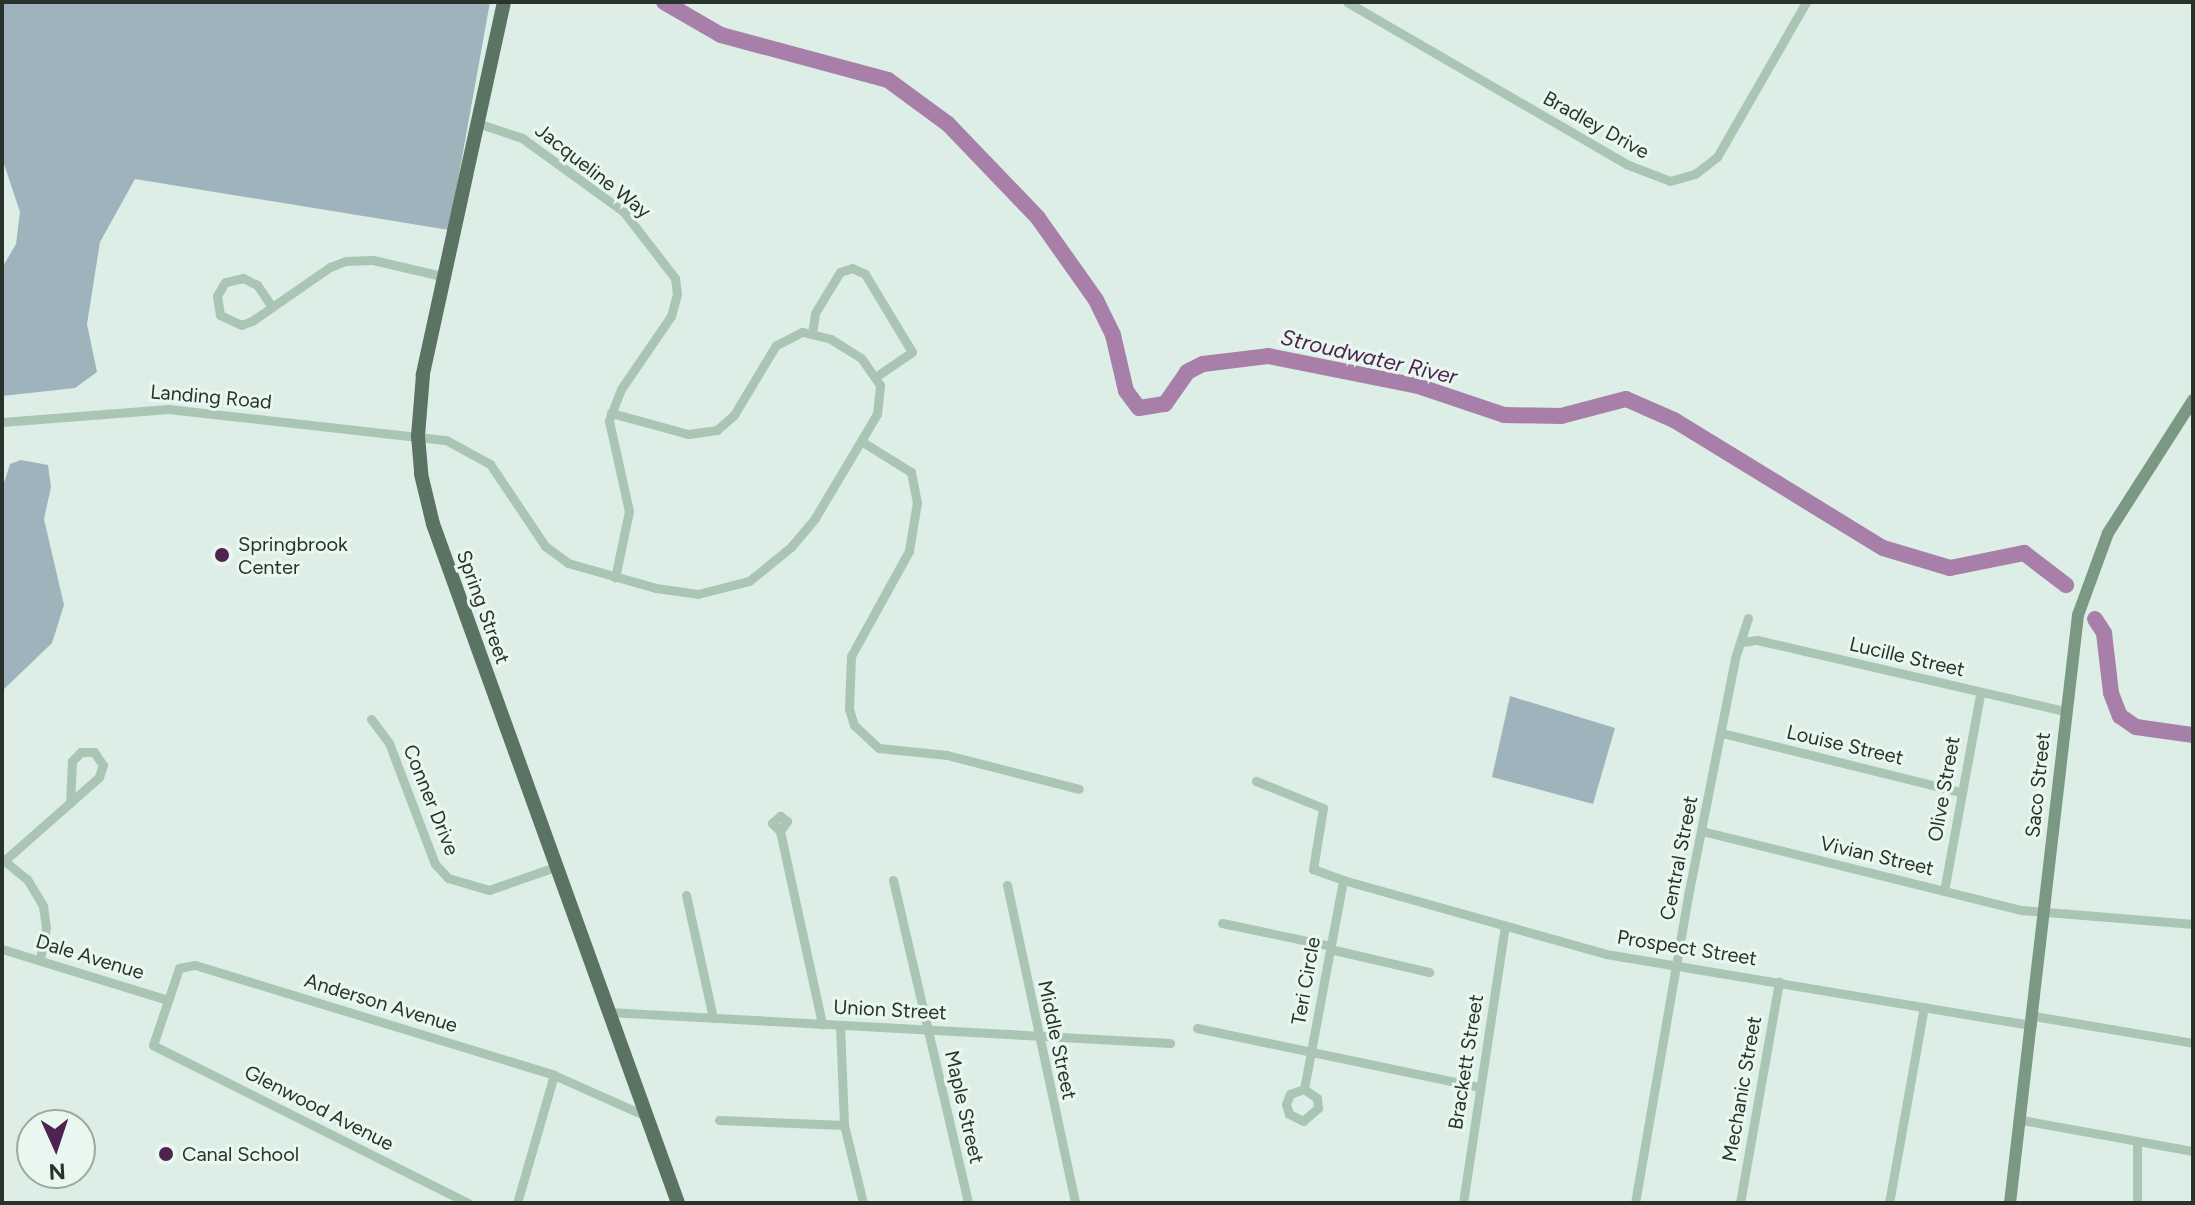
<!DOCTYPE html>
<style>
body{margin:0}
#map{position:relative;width:2195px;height:1205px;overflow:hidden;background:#dceee5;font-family:Figtree,sans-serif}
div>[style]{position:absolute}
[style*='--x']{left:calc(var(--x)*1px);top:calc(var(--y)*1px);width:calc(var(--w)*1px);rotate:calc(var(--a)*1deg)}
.green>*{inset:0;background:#9eb3bb}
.river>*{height:16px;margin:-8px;padding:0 8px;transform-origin:8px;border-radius:8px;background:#a77fa8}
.street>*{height:9px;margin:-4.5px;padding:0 4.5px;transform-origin:4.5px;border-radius:4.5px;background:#aac5b4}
.secondary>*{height:12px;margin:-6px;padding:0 6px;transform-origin:6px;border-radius:6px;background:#7b9884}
.primary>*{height:14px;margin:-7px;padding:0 7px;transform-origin:7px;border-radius:7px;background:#5b7362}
.dots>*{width:22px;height:22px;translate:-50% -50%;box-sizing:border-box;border:4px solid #e8f7ef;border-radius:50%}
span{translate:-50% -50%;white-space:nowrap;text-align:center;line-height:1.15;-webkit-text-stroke:6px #e8f7ef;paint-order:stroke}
.street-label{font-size:20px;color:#28332b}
.poi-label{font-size:20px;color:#28332b}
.left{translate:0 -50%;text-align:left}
.water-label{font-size:22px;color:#4f234f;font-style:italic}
.frame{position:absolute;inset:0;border:4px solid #28332b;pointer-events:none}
.north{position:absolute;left:16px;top:1109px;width:80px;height:80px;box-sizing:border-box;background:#e8f7ef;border:2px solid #9ba9a1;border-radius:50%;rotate:177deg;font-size:22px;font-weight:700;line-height:32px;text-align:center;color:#28332b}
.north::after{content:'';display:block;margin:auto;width:28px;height:36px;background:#4f234f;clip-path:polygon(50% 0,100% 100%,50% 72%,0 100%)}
</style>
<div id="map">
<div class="green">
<div style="clip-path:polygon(2px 2px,490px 2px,449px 230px,135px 179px,100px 242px,87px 324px,97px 372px,75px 388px,2px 396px,2px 268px,16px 244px,20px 212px,2px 158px)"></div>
<div style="clip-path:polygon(21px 460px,48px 465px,51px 487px,44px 519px,64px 605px,52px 643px,2px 691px,3px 486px,10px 464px)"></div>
<div style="clip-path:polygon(1510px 696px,1615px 728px,1593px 804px,1492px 777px)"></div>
</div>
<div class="river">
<div style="--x:664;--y:2;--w:66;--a:30.1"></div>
<div style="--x:721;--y:35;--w:173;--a:15.1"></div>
<div style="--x:888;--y:80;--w:74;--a:36.3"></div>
<div style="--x:948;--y:124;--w:130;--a:46.2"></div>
<div style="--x:1038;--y:218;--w:100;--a:54.7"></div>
<div style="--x:1096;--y:300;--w:39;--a:64"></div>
<div style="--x:1113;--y:335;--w:57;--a:76.9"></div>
<div style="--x:1126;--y:391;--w:21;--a:53"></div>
<div style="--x:1139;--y:408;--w:26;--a:-9"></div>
<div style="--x:1165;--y:404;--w:39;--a:-55"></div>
<div style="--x:1187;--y:372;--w:18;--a:-27"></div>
<div style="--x:1203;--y:364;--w:65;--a:-7"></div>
<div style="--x:1268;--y:356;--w:153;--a:11.3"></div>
<div style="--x:1418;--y:386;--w:91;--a:18.6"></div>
<div style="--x:1504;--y:415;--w:57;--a:1"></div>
<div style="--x:1561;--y:416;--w:67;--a:-14.7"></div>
<div style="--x:1626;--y:399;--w:52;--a:23.6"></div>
<div style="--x:1674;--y:420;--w:245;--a:31.5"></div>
<div style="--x:1883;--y:548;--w:70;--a:16.6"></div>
<div style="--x:1950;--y:568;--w:76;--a:-11.5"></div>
<div style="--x:2024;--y:553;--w:53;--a:37.3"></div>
<div style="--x:2095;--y:619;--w:17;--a:57"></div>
<div style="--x:2104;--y:633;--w:60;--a:83.3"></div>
<div style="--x:2111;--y:693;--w:25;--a:69"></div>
<div style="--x:2120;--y:716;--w:19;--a:35"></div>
<div style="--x:2136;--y:727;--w:58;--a:8"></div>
</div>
<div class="street">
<div style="--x:1347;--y:2;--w:323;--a:30.1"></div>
<div style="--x:1626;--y:164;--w:47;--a:21.1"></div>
<div style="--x:1670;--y:181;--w:26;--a:-16"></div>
<div style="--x:1695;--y:174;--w:28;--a:-38"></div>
<div style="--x:1717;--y:157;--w:179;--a:-60.1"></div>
<div style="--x:480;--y:124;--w:44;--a:18.4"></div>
<div style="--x:522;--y:138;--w:125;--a:35.9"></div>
<div style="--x:623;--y:211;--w:85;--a:52.2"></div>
<div style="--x:675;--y:278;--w:16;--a:83"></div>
<div style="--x:677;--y:294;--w:23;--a:105"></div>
<div style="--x:671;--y:316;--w:88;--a:124.4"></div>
<div style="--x:621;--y:389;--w:34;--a:111"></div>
<div style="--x:609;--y:421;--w:92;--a:77.5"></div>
<div style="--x:629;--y:511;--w:68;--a:101.8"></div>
<div style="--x:272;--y:307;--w:27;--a:-124"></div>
<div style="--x:257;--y:285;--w:16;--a:-153"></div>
<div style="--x:243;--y:278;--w:18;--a:167"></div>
<div style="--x:225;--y:282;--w:16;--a:120"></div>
<div style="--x:217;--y:296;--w:19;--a:81"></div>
<div style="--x:220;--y:315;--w:23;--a:25"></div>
<div style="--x:241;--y:325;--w:12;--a:-20"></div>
<div style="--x:252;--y:321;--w:95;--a:-34.7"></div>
<div style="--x:330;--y:267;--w:17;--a:-21"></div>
<div style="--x:346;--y:261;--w:27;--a:-2"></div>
<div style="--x:373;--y:260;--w:75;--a:13.1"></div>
<div style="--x:812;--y:333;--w:20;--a:-81"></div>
<div style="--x:815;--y:313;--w:48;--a:-58.6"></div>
<div style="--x:840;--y:272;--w:13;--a:-18"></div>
<div style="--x:852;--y:268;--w:14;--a:25"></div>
<div style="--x:865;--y:274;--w:91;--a:58.9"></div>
<div style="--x:912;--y:352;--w:42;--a:145.6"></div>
<div style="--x:2;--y:422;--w:167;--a:-4.5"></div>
<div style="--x:168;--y:409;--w:280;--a:6.4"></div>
<div style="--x:446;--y:440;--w:50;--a:28.6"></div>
<div style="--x:490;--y:464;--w:99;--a:56.1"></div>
<div style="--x:545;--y:546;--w:29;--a:36"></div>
<div style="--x:568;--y:563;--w:91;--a:15.9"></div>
<div style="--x:656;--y:588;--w:42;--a:8.1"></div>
<div style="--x:698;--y:594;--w:53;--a:-14.3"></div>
<div style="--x:749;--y:581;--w:54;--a:-39"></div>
<div style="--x:791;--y:547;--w:38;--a:-50"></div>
<div style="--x:815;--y:518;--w:121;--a:-59.2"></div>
<div style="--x:877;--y:414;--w:29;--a:-84"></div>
<div style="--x:880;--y:385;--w:33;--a:-125"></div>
<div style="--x:861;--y:358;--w:36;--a:-148"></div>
<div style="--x:831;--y:339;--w:30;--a:-166"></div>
<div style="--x:802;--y:332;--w:29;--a:153"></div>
<div style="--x:776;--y:345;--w:82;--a:121"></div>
<div style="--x:734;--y:415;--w:23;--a:139"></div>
<div style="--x:717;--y:430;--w:29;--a:172"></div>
<div style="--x:688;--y:434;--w:80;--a:-164.7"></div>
<div style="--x:861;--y:441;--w:59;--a:31.8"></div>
<div style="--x:911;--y:472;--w:31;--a:79"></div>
<div style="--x:917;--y:502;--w:50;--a:99.3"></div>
<div style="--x:909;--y:551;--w:120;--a:118.9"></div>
<div style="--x:851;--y:656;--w:53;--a:92.2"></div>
<div style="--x:849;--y:709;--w:17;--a:73"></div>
<div style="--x:854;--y:725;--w:34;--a:43"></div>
<div style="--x:879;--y:748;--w:68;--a:5.9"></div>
<div style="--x:947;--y:755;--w:136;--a:14.4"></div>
<div style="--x:1742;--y:642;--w:15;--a:-8"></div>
<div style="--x:1757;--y:640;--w:316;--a:13"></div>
<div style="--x:371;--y:719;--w:30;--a:53"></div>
<div style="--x:389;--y:743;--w:129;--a:69.2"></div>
<div style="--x:435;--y:864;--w:19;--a:47"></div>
<div style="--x:448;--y:878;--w:43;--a:16.3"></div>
<div style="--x:489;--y:890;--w:70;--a:-19.2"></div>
<div style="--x:1722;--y:733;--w:245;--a:13.9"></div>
<div style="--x:1256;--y:781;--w:72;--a:21.9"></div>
<div style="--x:1323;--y:808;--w:62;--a:99.3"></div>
<div style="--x:1313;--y:869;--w:32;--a:20"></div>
<div style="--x:1343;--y:880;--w:273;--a:15.7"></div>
<div style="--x:1606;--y:954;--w:432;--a:9.5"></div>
<div style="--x:780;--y:831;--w:11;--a:-135"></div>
<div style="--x:772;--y:823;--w:11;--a:-41"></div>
<div style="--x:780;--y:816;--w:9;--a:36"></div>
<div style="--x:787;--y:821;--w:12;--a:125"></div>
<div style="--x:780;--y:831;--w:198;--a:77.7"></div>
<div style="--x:1702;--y:831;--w:330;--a:13.9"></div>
<div style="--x:2022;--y:910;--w:172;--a:4.7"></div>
<div style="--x:2;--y:859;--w:32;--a:39"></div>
<div style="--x:27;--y:879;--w:31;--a:59"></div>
<div style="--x:43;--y:906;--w:22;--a:82"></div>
<div style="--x:46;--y:928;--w:33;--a:101"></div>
<div style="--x:5;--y:860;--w:125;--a:-41.4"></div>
<div style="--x:99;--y:777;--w:13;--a:-72"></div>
<div style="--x:103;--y:765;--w:16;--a:-125"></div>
<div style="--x:94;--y:752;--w:13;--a:180"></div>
<div style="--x:81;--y:752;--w:13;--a:135"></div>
<div style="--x:72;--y:761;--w:42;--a:92.7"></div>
<div style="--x:893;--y:880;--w:332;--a:76.9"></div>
<div style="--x:1007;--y:885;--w:325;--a:77.9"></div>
<div style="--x:1944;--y:891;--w:200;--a:-79.6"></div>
<div style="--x:686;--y:895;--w:126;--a:77.6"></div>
<div style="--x:1222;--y:923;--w:111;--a:11.9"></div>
<div style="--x:2;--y:949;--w:174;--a:17.1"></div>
<div style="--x:1330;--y:949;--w:102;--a:13.1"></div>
<div style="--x:608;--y:1012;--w:563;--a:3.16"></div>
<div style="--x:2034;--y:1016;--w:161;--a:9.6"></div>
<div style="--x:840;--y:1025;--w:100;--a:87.7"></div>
<div style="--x:844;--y:1125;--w:80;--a:76.3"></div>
<div style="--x:1197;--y:1028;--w:289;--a:11.8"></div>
<div style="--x:1304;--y:1089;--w:16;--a:35"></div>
<div style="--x:1317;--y:1098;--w:10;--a:84"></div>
<div style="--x:1318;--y:1108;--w:20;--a:139"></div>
<div style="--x:1303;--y:1121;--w:16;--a:-153"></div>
<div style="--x:1289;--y:1114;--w:10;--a:-107"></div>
<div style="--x:1286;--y:1104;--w:11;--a:-68"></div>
<div style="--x:1290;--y:1094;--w:15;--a:-20"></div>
<div style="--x:1304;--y:1089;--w:213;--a:-79.4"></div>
<div style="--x:719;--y:1120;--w:125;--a:2.3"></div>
<div style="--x:2022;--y:1120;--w:174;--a:10.3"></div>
<div style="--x:2137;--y:1142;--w:61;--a:90"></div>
<div style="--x:468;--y:1203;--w:352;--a:-153.4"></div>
<div style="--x:153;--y:1045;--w:81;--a:-71.3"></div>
<div style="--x:179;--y:968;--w:16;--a:-11"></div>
<div style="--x:195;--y:965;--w:375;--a:17"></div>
<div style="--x:554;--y:1075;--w:101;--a:24"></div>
<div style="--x:517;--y:1203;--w:133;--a:-73.9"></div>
<div style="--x:1463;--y:1203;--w:281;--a:-81.4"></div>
<div style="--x:1635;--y:1203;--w:317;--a:-80.2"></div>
<div style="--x:1689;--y:891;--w:237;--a:-78.8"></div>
<div style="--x:1735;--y:658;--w:42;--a:-72"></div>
<div style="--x:1740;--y:1203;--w:225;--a:-80"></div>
<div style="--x:1889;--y:1203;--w:199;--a:-79.9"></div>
</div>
<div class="secondary">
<div style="--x:2010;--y:1203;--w:592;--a:-83.4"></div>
<div style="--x:2078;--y:615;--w:87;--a:-69.9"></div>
<div style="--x:2108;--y:533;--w:158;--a:-57.4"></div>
</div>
<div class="primary">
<div style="--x:504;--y:2;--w:382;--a:102.3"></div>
<div style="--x:423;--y:375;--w:61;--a:94.7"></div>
<div style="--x:418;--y:436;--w:38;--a:85"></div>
<div style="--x:421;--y:474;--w:51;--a:76.5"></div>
<div style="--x:433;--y:524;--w:722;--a:70.16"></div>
</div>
<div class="dots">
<div style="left:222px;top:555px;background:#4f234f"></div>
<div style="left:166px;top:1154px;background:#4f234f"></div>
</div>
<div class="street-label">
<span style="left:1596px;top:125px;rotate:29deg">Bradley Drive</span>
<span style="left:593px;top:171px;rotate:38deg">Jacqueline Way</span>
<span style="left:211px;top:397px;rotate:5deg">Landing Road</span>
<span style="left:483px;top:607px;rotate:70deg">Spring Street</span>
<span style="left:1907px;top:657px;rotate:13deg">Lucille Street</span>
<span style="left:1845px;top:745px;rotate:13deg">Louise Street</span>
<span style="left:2038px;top:785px;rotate:-84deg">Saco Street</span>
<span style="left:1944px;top:789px;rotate:-80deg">Olive Street</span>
<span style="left:431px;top:800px;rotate:68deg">Conner Drive</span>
<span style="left:1877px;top:856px;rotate:13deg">Vivian Street</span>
<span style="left:1679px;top:858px;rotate:-79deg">Central Street</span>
<span style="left:1687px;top:948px;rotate:9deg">Prospect Street</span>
<span style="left:90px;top:957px;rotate:17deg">Dale Avenue</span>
<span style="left:1306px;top:981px;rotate:-80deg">Teri Circle</span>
<span style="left:381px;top:1003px;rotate:17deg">Anderson Avenue</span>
<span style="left:890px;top:1010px;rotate:3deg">Union Street</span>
<span style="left:1057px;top:1040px;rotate:78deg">Middle Street</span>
<span style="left:1466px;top:1062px;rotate:-81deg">Brackett Street</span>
<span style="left:1742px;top:1089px;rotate:-80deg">Mechanic Street</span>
<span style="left:964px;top:1107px;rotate:77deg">Maple Street</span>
<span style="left:319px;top:1108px;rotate:27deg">Glenwood Avenue</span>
</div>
<div class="poi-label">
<span class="left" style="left:238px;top:556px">Springbrook<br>Center</span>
<span class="left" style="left:182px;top:1154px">Canal School</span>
</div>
<div class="water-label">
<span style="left:1369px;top:357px;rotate:13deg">Stroudwater River</span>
</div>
<div class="frame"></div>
<div class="north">N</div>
</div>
